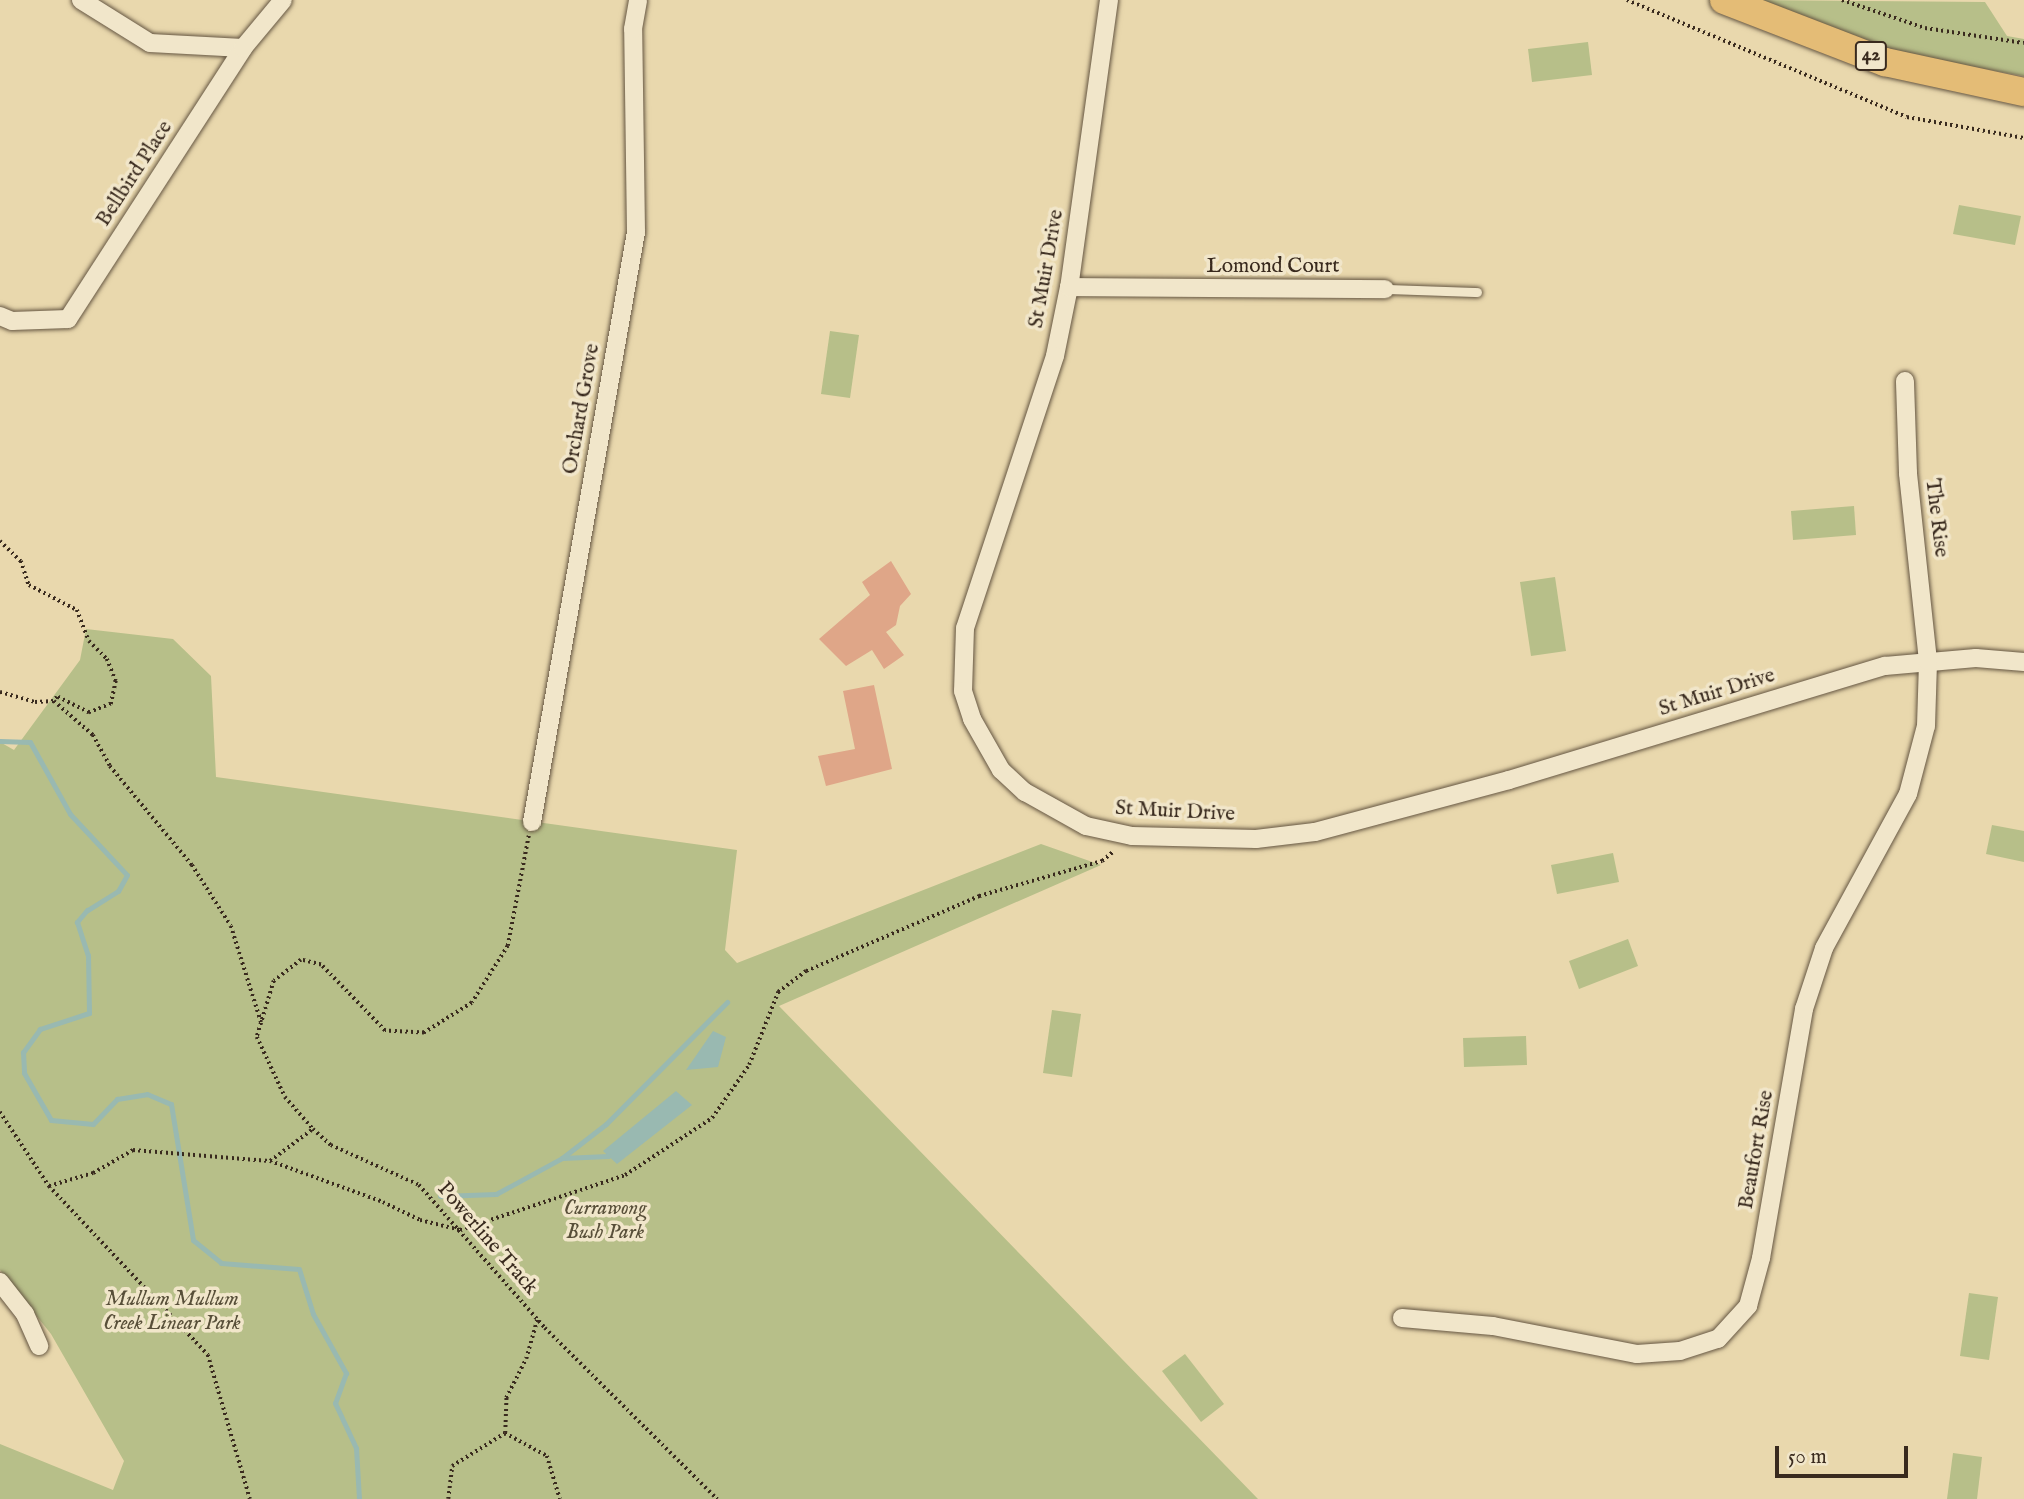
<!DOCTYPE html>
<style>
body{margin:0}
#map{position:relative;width:2024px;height:1499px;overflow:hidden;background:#e9d8ad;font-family:"IM FELL English",serif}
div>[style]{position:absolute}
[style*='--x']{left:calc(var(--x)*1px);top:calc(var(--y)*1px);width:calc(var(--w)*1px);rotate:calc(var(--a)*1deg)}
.green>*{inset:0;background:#b7bf89}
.water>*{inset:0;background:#99b9b1}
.stream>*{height:5px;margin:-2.5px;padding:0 2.5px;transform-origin:2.5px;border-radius:2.5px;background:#99b9b1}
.building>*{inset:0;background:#dfa688}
.path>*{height:3.5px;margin-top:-1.75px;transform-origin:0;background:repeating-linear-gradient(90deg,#392a1e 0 2px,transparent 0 5.5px)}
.roads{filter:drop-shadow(0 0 2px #655642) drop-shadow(0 0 2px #655642)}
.lane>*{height:9px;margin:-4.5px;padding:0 4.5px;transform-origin:4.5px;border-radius:4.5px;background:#f1e6ca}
.street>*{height:18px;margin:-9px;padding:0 9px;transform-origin:9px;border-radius:9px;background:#f1e6ca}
.primary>*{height:28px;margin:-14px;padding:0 14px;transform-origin:14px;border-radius:14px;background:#e4bc76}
span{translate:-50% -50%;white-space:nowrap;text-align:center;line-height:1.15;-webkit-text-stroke:7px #f1e6ca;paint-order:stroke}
.shield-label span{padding:2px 5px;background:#f1e6ca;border:2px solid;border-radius:5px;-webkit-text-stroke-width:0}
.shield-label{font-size:19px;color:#392a1e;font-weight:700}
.street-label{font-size:21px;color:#392a1e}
.park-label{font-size:21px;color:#584f39;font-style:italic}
.scale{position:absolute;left:1775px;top:1446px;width:133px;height:32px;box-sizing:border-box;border:4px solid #392a1e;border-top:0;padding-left:9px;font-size:21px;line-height:24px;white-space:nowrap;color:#392a1e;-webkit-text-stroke:5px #f1e6ca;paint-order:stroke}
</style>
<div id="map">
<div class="green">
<div style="clip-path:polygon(1758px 0,1985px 2px,2007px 36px,2024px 39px,2024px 76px,1883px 51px)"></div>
<div style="clip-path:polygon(1588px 42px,1592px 75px,1532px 82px,1528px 49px)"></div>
<div style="clip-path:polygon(1959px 205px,2021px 216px,2015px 245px,1953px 234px)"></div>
<div style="clip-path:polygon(830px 331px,859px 335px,850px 398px,821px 394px)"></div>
<div style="clip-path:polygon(1854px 506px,1856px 535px,1793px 540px,1791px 511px)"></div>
<div style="clip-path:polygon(1555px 577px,1566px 651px,1531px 656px,1520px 582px)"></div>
<div style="clip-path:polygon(86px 629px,173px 639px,211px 676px,216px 777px,737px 850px,725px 950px,737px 963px,1041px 844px,1101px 865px,779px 1006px,1258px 1499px,0 1499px,0 1444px,113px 1490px,124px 1461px,51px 1334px,0 1270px,0 742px,14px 750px,80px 660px)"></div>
<div style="clip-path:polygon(1992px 825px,2024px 831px,2024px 862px,1986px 854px)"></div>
<div style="clip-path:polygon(1613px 853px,1619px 882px,1557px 894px,1551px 865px)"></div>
<div style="clip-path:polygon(1628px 939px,1638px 966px,1579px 989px,1569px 961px)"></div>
<div style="clip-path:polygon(1052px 1010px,1081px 1014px,1072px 1077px,1043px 1073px)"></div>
<div style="clip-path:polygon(1526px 1036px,1527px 1065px,1464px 1067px,1463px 1038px)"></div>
<div style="clip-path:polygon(1969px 1293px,1998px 1297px,1989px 1360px,1960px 1356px)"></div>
<div style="clip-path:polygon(1185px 1354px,1224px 1404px,1201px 1422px,1162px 1371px)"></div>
<div style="clip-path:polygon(1953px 1453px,1982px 1457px,1977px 1499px,1947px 1499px)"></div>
</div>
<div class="water">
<div style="clip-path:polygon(713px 1031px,726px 1037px,718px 1067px,686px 1070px)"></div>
<div style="clip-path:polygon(676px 1091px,692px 1105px,617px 1164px,603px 1151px)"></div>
</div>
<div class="stream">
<div style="--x:0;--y:741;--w:30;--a:2"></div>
<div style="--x:30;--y:742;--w:82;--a:60.9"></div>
<div style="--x:70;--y:814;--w:83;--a:46.9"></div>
<div style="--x:127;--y:875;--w:18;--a:119"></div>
<div style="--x:118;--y:891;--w:36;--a:148"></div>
<div style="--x:87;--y:910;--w:16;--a:130"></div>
<div style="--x:77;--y:922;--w:35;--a:72"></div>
<div style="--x:88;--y:955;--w:58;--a:89"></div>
<div style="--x:89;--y:1013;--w:52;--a:161.9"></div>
<div style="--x:40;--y:1029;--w:29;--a:126"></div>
<div style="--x:23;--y:1052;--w:21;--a:87"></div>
<div style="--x:24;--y:1073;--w:54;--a:60.1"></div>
<div style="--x:51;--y:1120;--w:42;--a:5.4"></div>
<div style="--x:93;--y:1124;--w:35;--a:-46"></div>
<div style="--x:117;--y:1099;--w:30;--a:-9"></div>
<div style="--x:147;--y:1094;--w:26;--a:23"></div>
<div style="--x:171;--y:1104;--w:138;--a:80.8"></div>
<div style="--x:193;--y:1240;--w:36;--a:39"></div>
<div style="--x:221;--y:1263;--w:78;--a:4.4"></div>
<div style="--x:299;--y:1269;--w:47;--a:72.7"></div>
<div style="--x:313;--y:1314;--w:68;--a:60.8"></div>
<div style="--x:346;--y:1373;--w:32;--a:110"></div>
<div style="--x:335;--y:1403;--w:50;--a:65"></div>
<div style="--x:356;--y:1448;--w:51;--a:86.6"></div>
<div style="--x:562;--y:1158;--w:46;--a:-2.5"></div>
<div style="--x:440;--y:1196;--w:56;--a:-2"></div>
<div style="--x:496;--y:1194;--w:75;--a:-28.6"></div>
<div style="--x:562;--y:1158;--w:56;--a:-37.7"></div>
<div style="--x:606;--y:1124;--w:172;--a:-45.2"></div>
</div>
<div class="building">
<div style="clip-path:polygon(891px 561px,911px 594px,900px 606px,896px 625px,886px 632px,904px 655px,884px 669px,872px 650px,846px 666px,819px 639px,870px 595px,862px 582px)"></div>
<div style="clip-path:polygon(874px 685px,892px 769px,826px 786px,818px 756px,855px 749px,843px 691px)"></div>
</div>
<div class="path">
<div style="--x:1627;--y:0;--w:303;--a:22.7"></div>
<div style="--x:1907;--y:117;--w:119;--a:10.2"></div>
<div style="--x:1842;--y:0;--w:88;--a:18.6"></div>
<div style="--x:1925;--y:28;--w:100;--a:8.6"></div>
<div style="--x:0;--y:541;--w:29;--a:44"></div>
<div style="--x:21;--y:561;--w:25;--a:72"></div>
<div style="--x:29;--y:585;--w:54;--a:27.5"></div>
<div style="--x:77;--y:610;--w:33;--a:69"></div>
<div style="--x:89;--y:641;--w:25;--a:45"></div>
<div style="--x:107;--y:659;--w:24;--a:68"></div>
<div style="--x:116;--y:681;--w:24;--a:102"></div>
<div style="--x:111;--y:704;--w:24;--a:158"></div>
<div style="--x:89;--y:713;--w:36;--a:-153"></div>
<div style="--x:57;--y:697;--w:5;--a:127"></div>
<div style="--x:54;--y:701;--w:52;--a:41.1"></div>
<div style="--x:93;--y:735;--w:35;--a:61"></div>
<div style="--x:110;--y:766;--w:129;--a:50.4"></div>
<div style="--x:192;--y:865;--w:72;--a:57.4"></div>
<div style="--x:231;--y:926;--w:101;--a:72.6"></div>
<div style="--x:0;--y:692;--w:36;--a:16"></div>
<div style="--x:35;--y:702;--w:19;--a:-3"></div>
<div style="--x:529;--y:836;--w:112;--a:100.8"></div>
<div style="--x:508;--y:946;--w:67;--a:122.3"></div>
<div style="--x:472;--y:1003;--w:57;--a:148"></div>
<div style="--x:424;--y:1033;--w:39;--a:-177"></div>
<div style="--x:385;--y:1031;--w:92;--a:-134.1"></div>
<div style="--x:321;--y:965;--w:21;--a:-166"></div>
<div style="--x:301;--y:960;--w:34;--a:142"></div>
<div style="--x:274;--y:981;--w:59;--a:106.9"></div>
<div style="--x:257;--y:1037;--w:66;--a:65"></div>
<div style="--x:285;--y:1097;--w:43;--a:48.8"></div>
<div style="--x:313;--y:1129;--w:24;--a:42"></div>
<div style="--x:331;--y:1145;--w:97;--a:24.4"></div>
<div style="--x:419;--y:1185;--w:191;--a:48.6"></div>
<div style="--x:545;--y:1328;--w:243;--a:44.8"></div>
<div style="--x:0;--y:1112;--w:89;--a:56.5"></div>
<div style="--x:49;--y:1186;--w:232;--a:46.7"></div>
<div style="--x:208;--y:1355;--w:150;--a:73.7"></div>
<div style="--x:270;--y:1161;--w:120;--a:19.9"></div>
<div style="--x:383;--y:1202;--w:41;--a:25.9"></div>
<div style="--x:420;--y:1220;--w:41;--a:14"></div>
<div style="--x:460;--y:1230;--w:174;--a:-18.4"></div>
<div style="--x:625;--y:1175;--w:104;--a:-33.2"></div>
<div style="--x:712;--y:1118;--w:65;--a:-55.1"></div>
<div style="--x:749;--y:1065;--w:79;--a:-68.3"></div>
<div style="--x:778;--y:992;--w:35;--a:-37"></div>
<div style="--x:806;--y:971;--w:189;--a:-23.4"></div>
<div style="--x:979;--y:896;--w:128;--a:-15.9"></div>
<div style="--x:1102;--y:861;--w:16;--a:-40"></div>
<div style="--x:49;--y:1186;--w:46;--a:-16.5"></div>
<div style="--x:93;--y:1173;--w:46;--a:-29.9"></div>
<div style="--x:133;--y:1150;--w:137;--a:4.6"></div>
<div style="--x:270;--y:1161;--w:54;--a:-36.7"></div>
<div style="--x:505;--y:1433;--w:48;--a:28.7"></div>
<div style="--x:547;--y:1456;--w:45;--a:73.2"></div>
<div style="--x:448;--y:1499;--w:33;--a:-83"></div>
<div style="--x:452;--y:1466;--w:62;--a:-31.9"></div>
<div style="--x:505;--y:1433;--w:35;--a:-88"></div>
<div style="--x:506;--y:1398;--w:44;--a:-62.9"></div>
<div style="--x:526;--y:1359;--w:41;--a:-74.2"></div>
</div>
<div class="roads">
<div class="lane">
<div style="--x:1385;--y:289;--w:92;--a:1.9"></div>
</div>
<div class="street">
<div style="--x:81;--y:0;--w:81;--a:31.9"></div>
<div style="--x:150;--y:43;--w:93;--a:3.1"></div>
<div style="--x:1109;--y:0;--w:290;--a:97.9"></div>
<div style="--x:1069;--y:287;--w:70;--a:101.5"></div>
<div style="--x:1055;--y:356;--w:287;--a:108.3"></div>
<div style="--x:965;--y:628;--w:63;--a:91.8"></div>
<div style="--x:963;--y:691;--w:29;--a:72"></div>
<div style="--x:972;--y:719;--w:59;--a:60.4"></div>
<div style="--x:1001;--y:770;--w:33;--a:43"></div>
<div style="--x:1025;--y:792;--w:70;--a:29.1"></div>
<div style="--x:1086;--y:826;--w:47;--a:12.3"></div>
<div style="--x:1132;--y:836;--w:124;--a:1.4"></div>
<div style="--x:1256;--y:839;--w:59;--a:-6.8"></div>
<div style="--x:1315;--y:832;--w:201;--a:-15"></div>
<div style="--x:1509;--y:780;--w:393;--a:-16.9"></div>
<div style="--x:1885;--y:666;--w:91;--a:-5"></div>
<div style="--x:1976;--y:658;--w:48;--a:4.8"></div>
<div style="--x:1069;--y:287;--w:316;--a:0.4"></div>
<div style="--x:0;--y:316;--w:13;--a:23"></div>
<div style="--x:12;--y:321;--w:56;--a:-2"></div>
<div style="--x:68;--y:319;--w:323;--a:-57.1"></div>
<div style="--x:243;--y:48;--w:62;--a:-50.2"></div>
<div style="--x:532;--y:822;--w:599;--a:-80"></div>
<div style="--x:636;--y:232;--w:203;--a:-90.8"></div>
<div style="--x:633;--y:29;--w:29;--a:-80"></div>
<div style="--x:0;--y:1282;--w:41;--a:52"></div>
<div style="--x:25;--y:1314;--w:35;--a:66"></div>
<div style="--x:1402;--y:1318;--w:91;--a:5"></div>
<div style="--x:1493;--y:1326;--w:147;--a:11"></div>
<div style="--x:1637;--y:1354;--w:43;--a:-4"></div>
<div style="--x:1680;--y:1351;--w:40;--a:-18"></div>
<div style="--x:1718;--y:1339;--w:45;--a:-47.7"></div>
<div style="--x:1748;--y:1306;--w:50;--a:-74.8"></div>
<div style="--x:1761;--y:1258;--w:253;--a:-80.2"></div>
<div style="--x:1804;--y:1009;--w:64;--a:-71.8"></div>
<div style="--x:1824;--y:948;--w:175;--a:-61.4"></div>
<div style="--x:1908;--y:794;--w:70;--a:-75.2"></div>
<div style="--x:1926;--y:726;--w:65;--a:-88.2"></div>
<div style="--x:1928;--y:661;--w:189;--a:-96.1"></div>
<div style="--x:1908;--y:473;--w:92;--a:-91.9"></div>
</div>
<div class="primary">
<div style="--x:1724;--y:0;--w:173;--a:21.1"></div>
<div style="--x:1885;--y:62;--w:142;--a:12.2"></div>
</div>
</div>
<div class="shield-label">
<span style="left:1871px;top:56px">42</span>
</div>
<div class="street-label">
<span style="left:135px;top:174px;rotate:-57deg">Bellbird Place</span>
<span style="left:1273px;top:267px">Lomond Court</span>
<span style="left:1047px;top:269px;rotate:-80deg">St Muir Drive</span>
<span style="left:582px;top:409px;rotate:-80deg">Orchard Grove</span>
<span style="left:1936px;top:518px;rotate:83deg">The Rise</span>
<span style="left:1717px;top:693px;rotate:-17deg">St Muir Drive</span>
<span style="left:1175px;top:812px;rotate:3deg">St Muir Drive</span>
<span style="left:1757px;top:1150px;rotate:-80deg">Beaufort Rise</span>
<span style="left:487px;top:1239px;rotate:49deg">Powerline Track</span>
</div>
<div class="park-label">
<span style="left:605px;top:1221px">Currawong<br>Bush Park</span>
<span style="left:172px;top:1312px">Mullum Mullum<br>Creek Linear Park</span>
</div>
<div class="scale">50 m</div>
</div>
